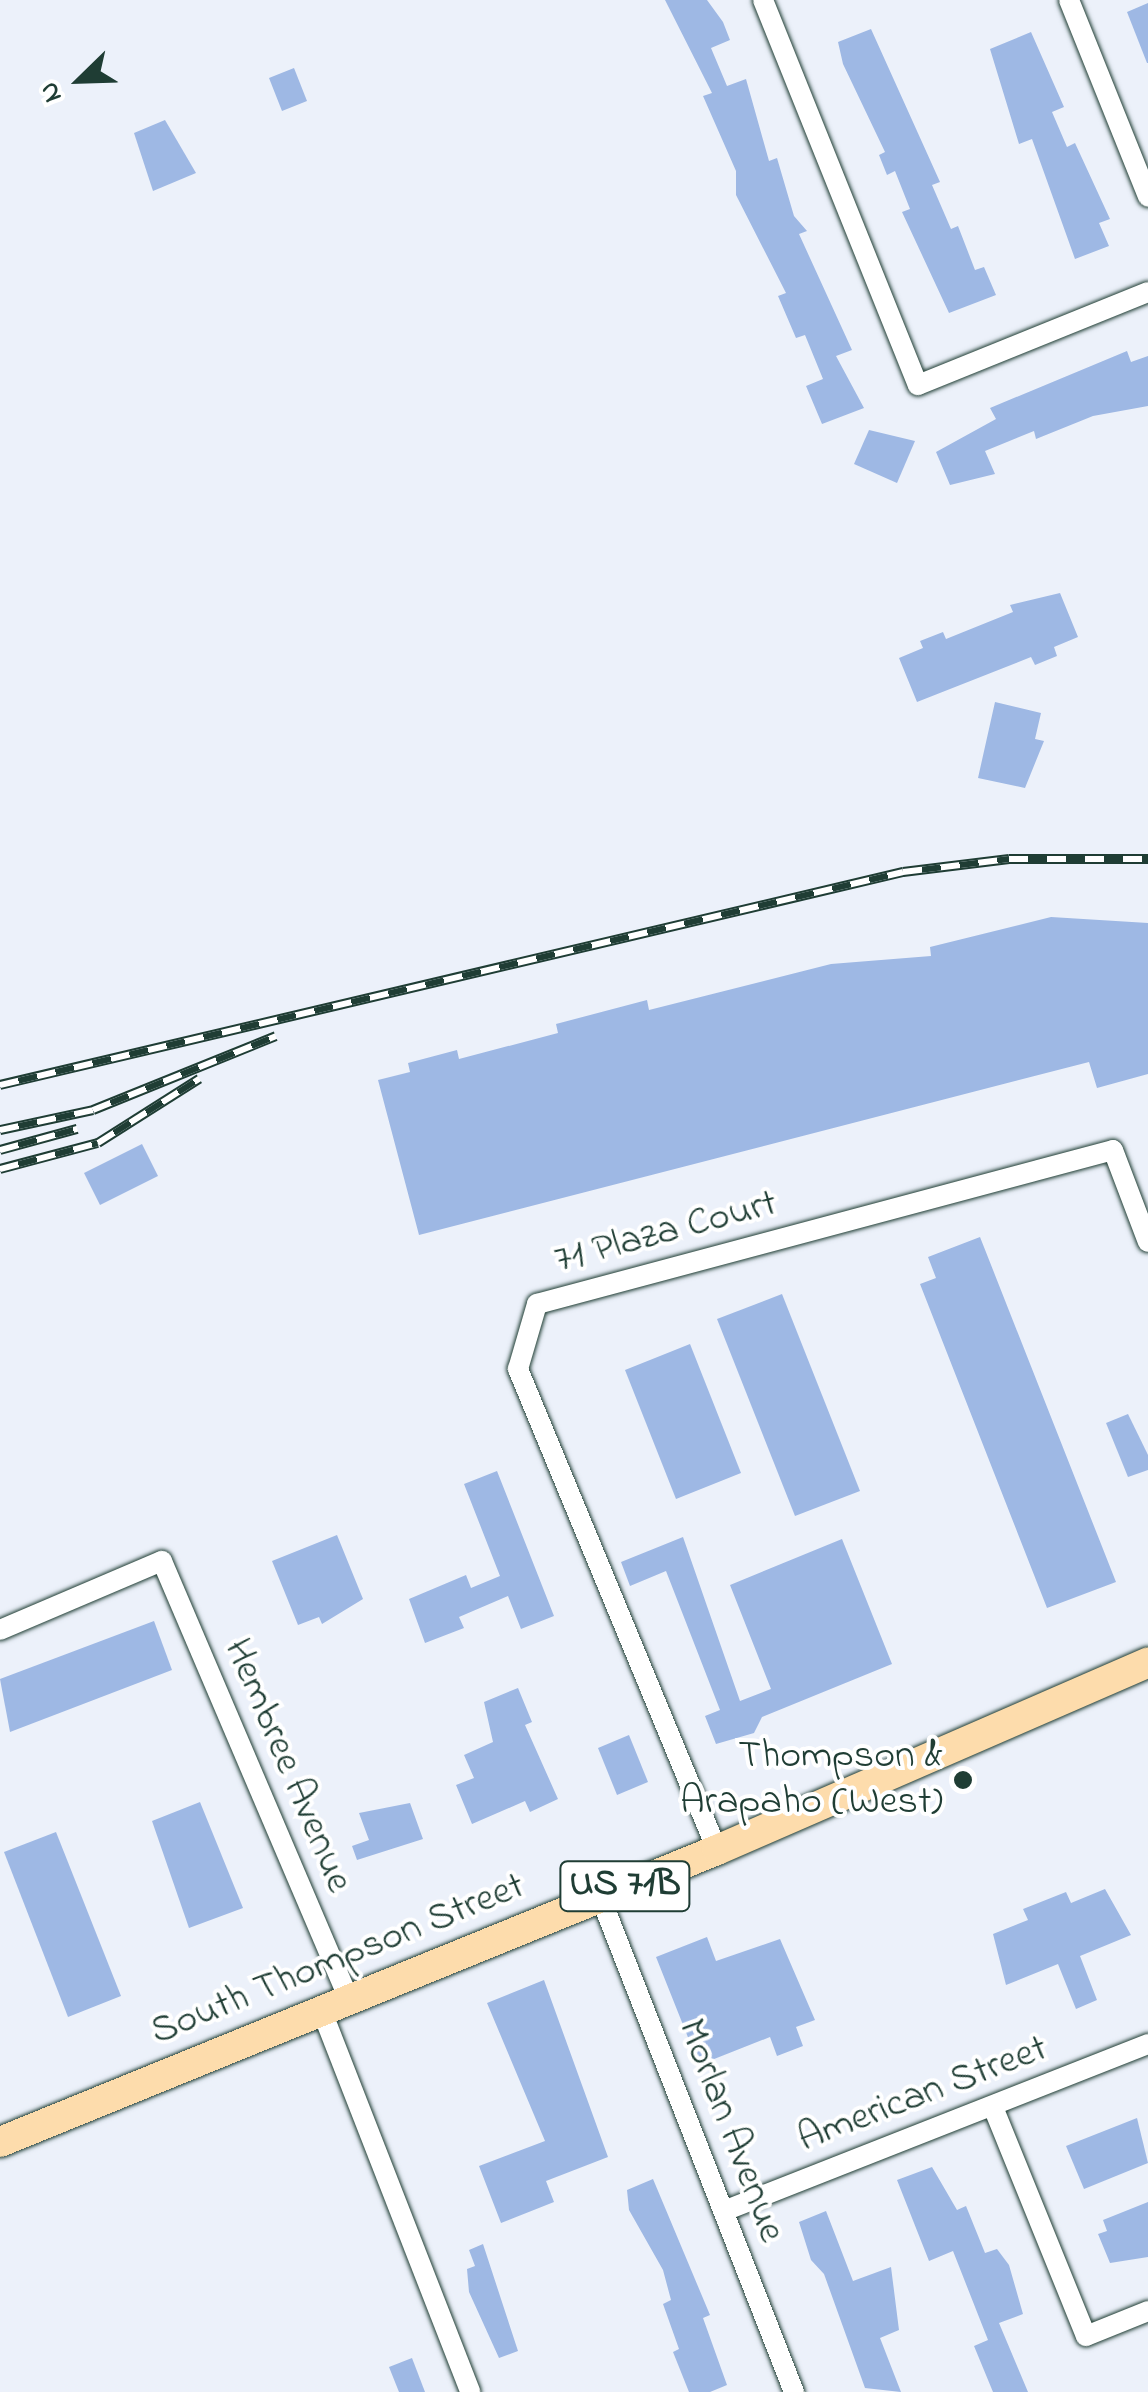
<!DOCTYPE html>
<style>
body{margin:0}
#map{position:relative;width:1148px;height:2392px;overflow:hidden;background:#ecf1fa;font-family:"Indie Flower",sans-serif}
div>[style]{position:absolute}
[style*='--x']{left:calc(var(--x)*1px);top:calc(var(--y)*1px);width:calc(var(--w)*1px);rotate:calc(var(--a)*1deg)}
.building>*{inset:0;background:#9eb8e4}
.roads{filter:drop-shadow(0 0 2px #1f3d34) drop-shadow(0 0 2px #1f3d34)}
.minor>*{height:20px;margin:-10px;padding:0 10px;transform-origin:10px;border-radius:10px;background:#fff}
.highway>*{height:30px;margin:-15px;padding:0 15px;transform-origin:15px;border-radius:15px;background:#fddcac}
.rail>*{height:10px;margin-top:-5px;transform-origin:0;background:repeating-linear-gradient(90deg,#fff 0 19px,#1f3d34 0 38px);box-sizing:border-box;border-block:2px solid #1f3d34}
.dots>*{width:28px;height:28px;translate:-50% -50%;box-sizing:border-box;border:5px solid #fff;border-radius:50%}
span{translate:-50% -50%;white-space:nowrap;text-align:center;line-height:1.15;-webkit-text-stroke:8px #fff;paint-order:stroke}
.shield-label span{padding:2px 8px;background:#fff;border:2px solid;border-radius:8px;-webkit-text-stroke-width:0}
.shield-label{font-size:38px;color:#1f3d34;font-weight:700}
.street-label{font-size:40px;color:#1f3d34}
.poi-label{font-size:40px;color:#1f3d34}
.right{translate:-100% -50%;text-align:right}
.north{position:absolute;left:30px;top:30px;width:100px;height:100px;-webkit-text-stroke:8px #fff;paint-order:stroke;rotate:247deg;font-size:28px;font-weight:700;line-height:40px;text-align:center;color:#1f3d34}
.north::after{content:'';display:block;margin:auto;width:35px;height:45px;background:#1f3d34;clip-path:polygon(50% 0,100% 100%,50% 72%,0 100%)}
</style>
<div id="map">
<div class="building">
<div style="clip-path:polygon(665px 0,707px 0,723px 22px,730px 40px,711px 48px,727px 86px,746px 79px,769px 161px,777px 158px,794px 216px,807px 231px,799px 234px,852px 350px,836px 356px,864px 408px,822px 424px,806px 386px,823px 379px,805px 335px,796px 338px,778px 296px,786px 293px,736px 195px,736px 171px,703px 96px,712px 93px)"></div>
<div style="clip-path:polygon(1148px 3px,1148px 63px,1147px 63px,1127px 12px)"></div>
<div style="clip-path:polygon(871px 29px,940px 182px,932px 185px,951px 229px,958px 226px,975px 270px,984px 267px,996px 295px,949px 313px,902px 212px,910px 209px,895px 171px,887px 175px,879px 155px,885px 152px,843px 64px,838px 42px)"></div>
<div style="clip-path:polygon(1031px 32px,1064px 107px,1052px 112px,1067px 147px,1075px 143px,1110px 219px,1099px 223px,1109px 246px,1075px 259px,1032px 139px,1019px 144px,990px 49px)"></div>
<div style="clip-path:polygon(294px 68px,307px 101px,282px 111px,269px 78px)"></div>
<div style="clip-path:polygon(165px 120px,196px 173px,153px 191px,134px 133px)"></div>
<div style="clip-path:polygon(1127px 351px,1131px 362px,1148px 356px,1148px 406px,1093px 416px,1036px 439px,1034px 431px,985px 451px,995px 474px,950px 485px,936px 452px,996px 419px,990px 408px)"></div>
<div style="clip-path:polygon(869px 430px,915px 441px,897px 483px,854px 464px)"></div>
<div style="clip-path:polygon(1060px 593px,1078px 637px,1054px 647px,1057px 656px,1035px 665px,1031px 657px,917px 702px,899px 658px,923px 648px,920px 641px,943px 632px,946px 639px,1013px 612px,1010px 605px)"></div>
<div style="clip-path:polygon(995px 702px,1041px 713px,1035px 739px,1044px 741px,1025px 788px,978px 778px)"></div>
<div style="clip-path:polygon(1051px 917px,1148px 923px,1148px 1074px,1097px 1088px,1089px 1062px,419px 1235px,378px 1080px,410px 1072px,408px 1063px,457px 1050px,459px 1059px,558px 1033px,556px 1024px,647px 1000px,649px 1010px,831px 964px,931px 956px,930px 947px)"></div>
<div style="clip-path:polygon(142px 1144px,158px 1176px,100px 1205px,84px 1173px)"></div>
<div style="clip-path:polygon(980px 1237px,1116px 1582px,1047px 1608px,920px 1284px,936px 1278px,928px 1257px)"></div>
<div style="clip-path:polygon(782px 1294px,860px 1491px,795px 1516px,717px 1319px)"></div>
<div style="clip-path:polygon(690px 1344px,741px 1473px,676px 1499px,625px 1370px)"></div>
<div style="clip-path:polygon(1128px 1414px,1148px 1455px,1148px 1470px,1128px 1477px,1106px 1423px)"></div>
<div style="clip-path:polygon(497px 1471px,554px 1616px,521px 1629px,508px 1596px,459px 1617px,464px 1628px,425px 1643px,409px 1599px,466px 1575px,471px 1588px,500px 1576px,464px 1484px)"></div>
<div style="clip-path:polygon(337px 1535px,363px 1599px,322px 1624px,319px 1617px,298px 1625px,272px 1561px)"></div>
<div style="clip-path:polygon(683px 1537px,740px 1701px,771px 1689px,730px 1585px,842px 1539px,892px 1664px,762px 1717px,754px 1733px,716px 1744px,705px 1716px,720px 1710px,666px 1571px,630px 1586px,621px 1562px)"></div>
<div style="clip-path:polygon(154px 1621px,172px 1670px,10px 1732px,0 1679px)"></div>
<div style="clip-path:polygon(518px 1688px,532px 1722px,525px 1725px,558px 1799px,530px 1812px,525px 1801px,472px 1824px,456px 1785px,474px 1778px,464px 1755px,493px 1742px,484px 1702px)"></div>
<div style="clip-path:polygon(629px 1735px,648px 1782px,617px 1795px,598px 1748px)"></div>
<div style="clip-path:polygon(200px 1802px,243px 1908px,189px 1928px,152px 1821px)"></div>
<div style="clip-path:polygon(410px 1803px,423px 1839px,357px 1860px,352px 1846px,369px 1840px,359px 1813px)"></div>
<div style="clip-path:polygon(56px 1832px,121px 1996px,68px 2017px,4px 1852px)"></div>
<div style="clip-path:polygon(1105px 1889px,1131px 1935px,1080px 1956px,1097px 2000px,1076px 2009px,1058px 1964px,1006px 1985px,993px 1934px,1028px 1920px,1023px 1909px,1066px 1892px,1071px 1903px)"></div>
<div style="clip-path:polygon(707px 1937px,716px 1961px,780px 1939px,815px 2020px,796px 2027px,803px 2046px,777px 2056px,770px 2037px,699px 2065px,656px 1957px)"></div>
<div style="clip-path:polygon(544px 1980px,608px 2157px,546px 2181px,554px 2202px,501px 2223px,479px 2166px,545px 2141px,487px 2003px)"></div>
<div style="clip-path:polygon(1137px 2118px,1148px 2163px,1084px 2189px,1066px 2146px)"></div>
<div style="clip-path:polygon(932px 2167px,957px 2210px,966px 2206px,985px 2253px,997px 2249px,1009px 2265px,1023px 2314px,999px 2323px,1028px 2392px,993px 2392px,974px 2346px,988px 2340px,953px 2251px,929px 2261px,897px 2180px)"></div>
<div style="clip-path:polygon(653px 2179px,710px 2315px,703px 2318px,727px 2385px,710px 2392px,689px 2392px,673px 2352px,679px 2349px,663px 2304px,671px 2300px,663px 2270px,629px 2210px,627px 2190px)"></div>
<div style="clip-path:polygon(1148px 2202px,1148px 2257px,1110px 2263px,1098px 2234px,1107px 2231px,1103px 2220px)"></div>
<div style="clip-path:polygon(826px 2211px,853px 2281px,891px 2267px,899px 2330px,880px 2338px,901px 2392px,865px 2388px,824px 2274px,811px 2260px,799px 2222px)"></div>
<div style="clip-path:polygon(483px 2244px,518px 2351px,499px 2358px,469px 2292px,467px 2269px,475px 2266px,469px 2250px)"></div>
<div style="clip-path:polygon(412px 2358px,425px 2392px,399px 2392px,389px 2367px)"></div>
</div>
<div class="roads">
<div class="minor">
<div style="--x:763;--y:0;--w:415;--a:68.1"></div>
<div style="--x:918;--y:385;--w:248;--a:-22"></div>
<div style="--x:1069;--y:0;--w:212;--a:68.1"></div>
<div style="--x:0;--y:1630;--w:176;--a:-23.1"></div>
<div style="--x:162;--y:1561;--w:475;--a:66.9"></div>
<div style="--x:717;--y:1850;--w:521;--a:-112.48"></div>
<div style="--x:518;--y:1369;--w:68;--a:-73.7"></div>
<div style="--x:537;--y:1304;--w:596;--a:-14.97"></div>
<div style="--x:1113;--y:1150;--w:98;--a:69.2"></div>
<div style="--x:600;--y:1896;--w:533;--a:68.64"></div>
<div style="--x:321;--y:2009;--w:411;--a:68.7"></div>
<div style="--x:993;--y:2107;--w:247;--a:67.9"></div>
<div style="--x:1086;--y:2336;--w:67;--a:-22"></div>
<div style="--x:724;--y:2211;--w:456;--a:-21.5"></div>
</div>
<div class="highway">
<div style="--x:0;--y:2142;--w:774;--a:-22.16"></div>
<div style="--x:717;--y:1850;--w:470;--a:-23.5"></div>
</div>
</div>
<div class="rail">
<div style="--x:0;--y:1085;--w:928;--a:-13.27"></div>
<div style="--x:903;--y:872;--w:107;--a:-7"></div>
<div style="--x:1009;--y:859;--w:139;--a:0"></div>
<div style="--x:0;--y:1130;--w:95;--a:-12.1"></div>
<div style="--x:93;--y:1110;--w:197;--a:-22"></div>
<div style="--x:0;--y:1150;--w:80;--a:-15.3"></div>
<div style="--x:0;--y:1169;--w:101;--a:-14.9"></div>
<div style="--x:98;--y:1143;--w:120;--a:-32.4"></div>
</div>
<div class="dots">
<div style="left:963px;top:1780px;background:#1f3d34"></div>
</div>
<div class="shield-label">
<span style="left:625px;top:1886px">US 71B</span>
</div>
<div class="street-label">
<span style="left:666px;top:1233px;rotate:-15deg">71 Plaza Court</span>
<span style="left:287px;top:1766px;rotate:67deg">Hembree Avenue</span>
<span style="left:338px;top:1960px;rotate:-22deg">South Thompson Street</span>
<span style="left:923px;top:2095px;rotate:-21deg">American Street</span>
<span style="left:730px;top:2131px;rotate:69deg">Morlan Avenue</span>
</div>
<div class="poi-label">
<span class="right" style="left:943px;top:1780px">Thompson &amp;<br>Arapaho (West)</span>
</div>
<div class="north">N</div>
</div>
